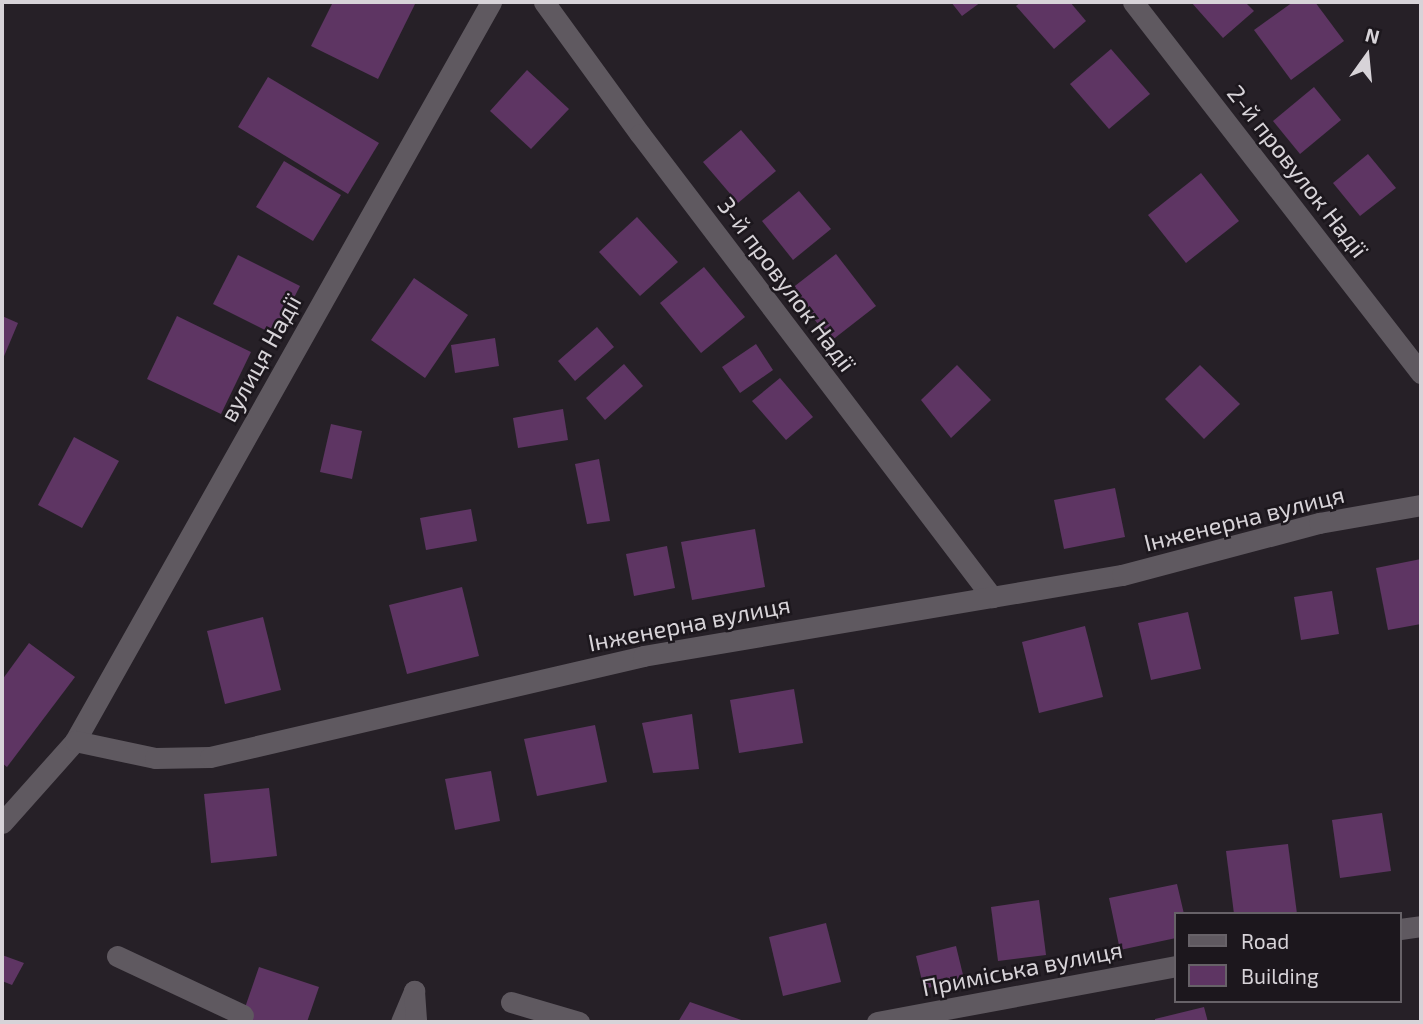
<!DOCTYPE html>
<meta charset="utf-8">
<style>
body{margin:0}
#map{position:relative;width:1423px;height:1024px;overflow:hidden;background:#262027;font-family:"Exo 2",sans-serif}
div>[style]{position:absolute}
[style*='--x']{left:calc(var(--x)*1px);top:calc(var(--y)*1px);width:calc(var(--w)*1px);rotate:calc(var(--a)*1deg)}
.building>*{inset:0;background:#5e3563}
.minor>*{height:21px;margin:-10.5px;padding:0 10.5px;transform-origin:10.5px;border-radius:10.5px;background:#5f5960}
span{translate:-50% -50%;white-space:nowrap;text-align:center;line-height:1.15;-webkit-text-stroke:5px #1c171d;paint-order:stroke}
.street-label{font-size:24px;color:#d7d3d8}
.frame{position:absolute;inset:0;border:4px solid #d7d3d8;pointer-events:none}
.legend{position:absolute;left:1174px;top:912px;width:228px;height:91px;box-sizing:border-box;background:#1c171d;border:2px solid #676268;margin:0;padding:9px 12px;list-style:none;font-size:21px;color:#d7d3d8}
.legend li{display:flex;align-items:center;gap:14px;height:35px}
.legend b{width:35px;border:2px solid #676268}
.north{position:absolute;left:1332px;top:21px;width:70px;height:70px;-webkit-text-stroke:5px #1c171d;paint-order:stroke;rotate:15deg;font-size:19px;font-weight:700;line-height:28px;text-align:center;color:#d7d3d8}
.north::after{content:'';display:block;margin:auto;width:24px;height:32px;background:#d7d3d8;clip-path:polygon(50% 0,100% 100%,50% 72%,0 100%)}
</style>
<div id="map">
<div class="building">
<div style="clip-path:polygon(333px 2px,416px 2px,378px 79px,311px 46px)"></div>
<div style="clip-path:polygon(951px 2px,981px 2px,962px 16px)"></div>
<div style="clip-path:polygon(1021px 2px,1070px 2px,1086px 21px,1054px 49px,1016px 6px)"></div>
<div style="clip-path:polygon(1191px 2px,1245px 2px,1254px 11px,1223px 38px)"></div>
<div style="clip-path:polygon(1293px 2px,1315px 2px,1344px 41px,1291px 80px,1254px 30px)"></div>
<div style="clip-path:polygon(1111px 49px,1150px 94px,1109px 129px,1070px 84px)"></div>
<div style="clip-path:polygon(527px 70px,569px 109px,531px 149px,490px 111px)"></div>
<div style="clip-path:polygon(268px 77px,379px 143px,348px 194px,238px 127px)"></div>
<div style="clip-path:polygon(1314px 87px,1341px 120px,1300px 154px,1273px 121px)"></div>
<div style="clip-path:polygon(741px 130px,776px 171px,738px 203px,703px 162px)"></div>
<div style="clip-path:polygon(1368px 154px,1396px 188px,1360px 216px,1333px 183px)"></div>
<div style="clip-path:polygon(284px 161px,341px 195px,313px 241px,256px 207px)"></div>
<div style="clip-path:polygon(1201px 173px,1239px 221px,1186px 263px,1148px 215px)"></div>
<div style="clip-path:polygon(799px 191px,831px 229px,793px 260px,762px 221px)"></div>
<div style="clip-path:polygon(637px 217px,678px 262px,640px 296px,599px 252px)"></div>
<div style="clip-path:polygon(836px 254px,876px 306px,831px 341px,791px 289px)"></div>
<div style="clip-path:polygon(238px 255px,300px 286px,275px 335px,213px 304px)"></div>
<div style="clip-path:polygon(704px 267px,745px 317px,701px 353px,660px 303px)"></div>
<div style="clip-path:polygon(414px 278px,468px 315px,425px 378px,371px 340px)"></div>
<div style="clip-path:polygon(2px 316px,18px 323px,2px 361px)"></div>
<div style="clip-path:polygon(177px 316px,251px 352px,221px 414px,147px 379px)"></div>
<div style="clip-path:polygon(597px 327px,614px 347px,575px 381px,558px 361px)"></div>
<div style="clip-path:polygon(495px 338px,499px 366px,455px 373px,451px 345px)"></div>
<div style="clip-path:polygon(756px 344px,773px 370px,740px 393px,722px 367px)"></div>
<div style="clip-path:polygon(624px 364px,643px 386px,605px 420px,586px 398px)"></div>
<div style="clip-path:polygon(957px 365px,991px 400px,951px 438px,921px 400px)"></div>
<div style="clip-path:polygon(1200px 365px,1240px 404px,1204px 439px,1165px 399px)"></div>
<div style="clip-path:polygon(780px 378px,813px 417px,786px 440px,752px 401px)"></div>
<div style="clip-path:polygon(563px 409px,568px 440px,518px 448px,513px 418px)"></div>
<div style="clip-path:polygon(331px 424px,362px 431px,352px 479px,320px 472px)"></div>
<div style="clip-path:polygon(74px 437px,119px 461px,82px 528px,38px 505px)"></div>
<div style="clip-path:polygon(599px 459px,610px 521px,587px 524px,575px 464px)"></div>
<div style="clip-path:polygon(1115px 488px,1125px 537px,1064px 549px,1054px 500px)"></div>
<div style="clip-path:polygon(471px 509px,477px 541px,426px 550px,420px 518px)"></div>
<div style="clip-path:polygon(755px 529px,765px 587px,692px 600px,681px 542px)"></div>
<div style="clip-path:polygon(667px 546px,675px 588px,634px 596px,626px 554px)"></div>
<div style="clip-path:polygon(1421px 559px,1421px 624px,1388px 630px,1376px 568px)"></div>
<div style="clip-path:polygon(462px 587px,479px 656px,407px 674px,389px 605px)"></div>
<div style="clip-path:polygon(1332px 591px,1339px 634px,1301px 640px,1294px 597px)"></div>
<div style="clip-path:polygon(1188px 612px,1201px 669px,1151px 680px,1138px 623px)"></div>
<div style="clip-path:polygon(263px 617px,281px 690px,225px 704px,207px 631px)"></div>
<div style="clip-path:polygon(1085px 626px,1103px 697px,1039px 713px,1022px 642px)"></div>
<div style="clip-path:polygon(29px 643px,75px 677px,7px 767px,2px 763px,2px 680px)"></div>
<div style="clip-path:polygon(794px 689px,803px 743px,739px 753px,730px 700px)"></div>
<div style="clip-path:polygon(692px 714px,699px 769px,653px 773px,642px 723px)"></div>
<div style="clip-path:polygon(595px 725px,607px 782px,537px 796px,524px 739px)"></div>
<div style="clip-path:polygon(491px 771px,500px 821px,455px 830px,445px 779px)"></div>
<div style="clip-path:polygon(269px 788px,277px 856px,211px 863px,204px 794px)"></div>
<div style="clip-path:polygon(1382px 813px,1391px 871px,1340px 878px,1332px 820px)"></div>
<div style="clip-path:polygon(1288px 844px,1297px 914px,1234px 914px,1226px 851px)"></div>
<div style="clip-path:polygon(1177px 884px,1184px 914px,1176px 914px,1176px 938px,1120px 950px,1109px 898px)"></div>
<div style="clip-path:polygon(1039px 900px,1046px 955px,998px 961px,991px 907px)"></div>
<div style="clip-path:polygon(826px 923px,841px 982px,783px 996px,769px 937px)"></div>
<div style="clip-path:polygon(956px 946px,964px 979px,924px 989px,916px 956px)"></div>
<div style="clip-path:polygon(2px 955px,24px 963px,12px 985px,2px 981px)"></div>
<div style="clip-path:polygon(259px 967px,319px 987px,307px 1022px,240px 1022px)"></div>
<div style="clip-path:polygon(690px 1002px,747px 1022px,678px 1022px)"></div>
<div style="clip-path:polygon(1204px 1007px,1208px 1022px,1155px 1022px,1155px 1019px)"></div>
</div>
<div class="minor">
<div style="--x:544;--y:2;--w:163;--a:54"></div>
<div style="--x:640;--y:134;--w:582;--a:52.76"></div>
<div style="--x:1133;--y:2;--w:470;--a:52.2"></div>
<div style="--x:75;--y:741;--w:848;--a:-60.62"></div>
<div style="--x:2;--y:823;--w:110;--a:-48.3"></div>
<div style="--x:75;--y:741;--w:82;--a:12"></div>
<div style="--x:155;--y:758;--w:55;--a:-1"></div>
<div style="--x:210;--y:757;--w:445;--a:-13.1"></div>
<div style="--x:643;--y:656;--w:486;--a:-9.6"></div>
<div style="--x:1122;--y:575;--w:204;--a:-14.8"></div>
<div style="--x:1319;--y:523;--w:104;--a:-10"></div>
<div style="--x:1400;--y:929;--w:21;--a:-8"></div>
<div style="--x:117;--y:956;--w:139;--a:25.1"></div>
<div style="--x:511;--y:1002;--w:71;--a:16.4"></div>
<div style="--x:401;--y:1022;--w:34;--a:-67"></div>
<div style="--x:414;--y:991;--w:31;--a:86"></div>
<div style="--x:877;--y:1022;--w:304;--a:-10.6"></div>
</div>
<div class="street-label">
<span style="left:1298px;top:171px;rotate:52deg">2-й провулок Надії</span>
<span style="left:787px;top:284px;rotate:53deg">3-й провулок Надії</span>
<span style="left:260px;top:358px;rotate:-61deg">вулиця Надії</span>
<span style="left:1244px;top:518px;rotate:-14deg">Інженерна вулиця</span>
<span style="left:689px;top:623px;rotate:-11deg">Інженерна вулиця</span>
<span style="left:1022px;top:968px;rotate:-11deg">Приміська вулиця</span>
</div>
<div class="frame"></div>
<ul class="legend">
<li><b style="height:9px;background:#5f5960"></b>Road</li>
<li><b style="height:19px;background:#5e3563"></b>Building</li>
</ul>
<div class="north">N</div>
</div>
